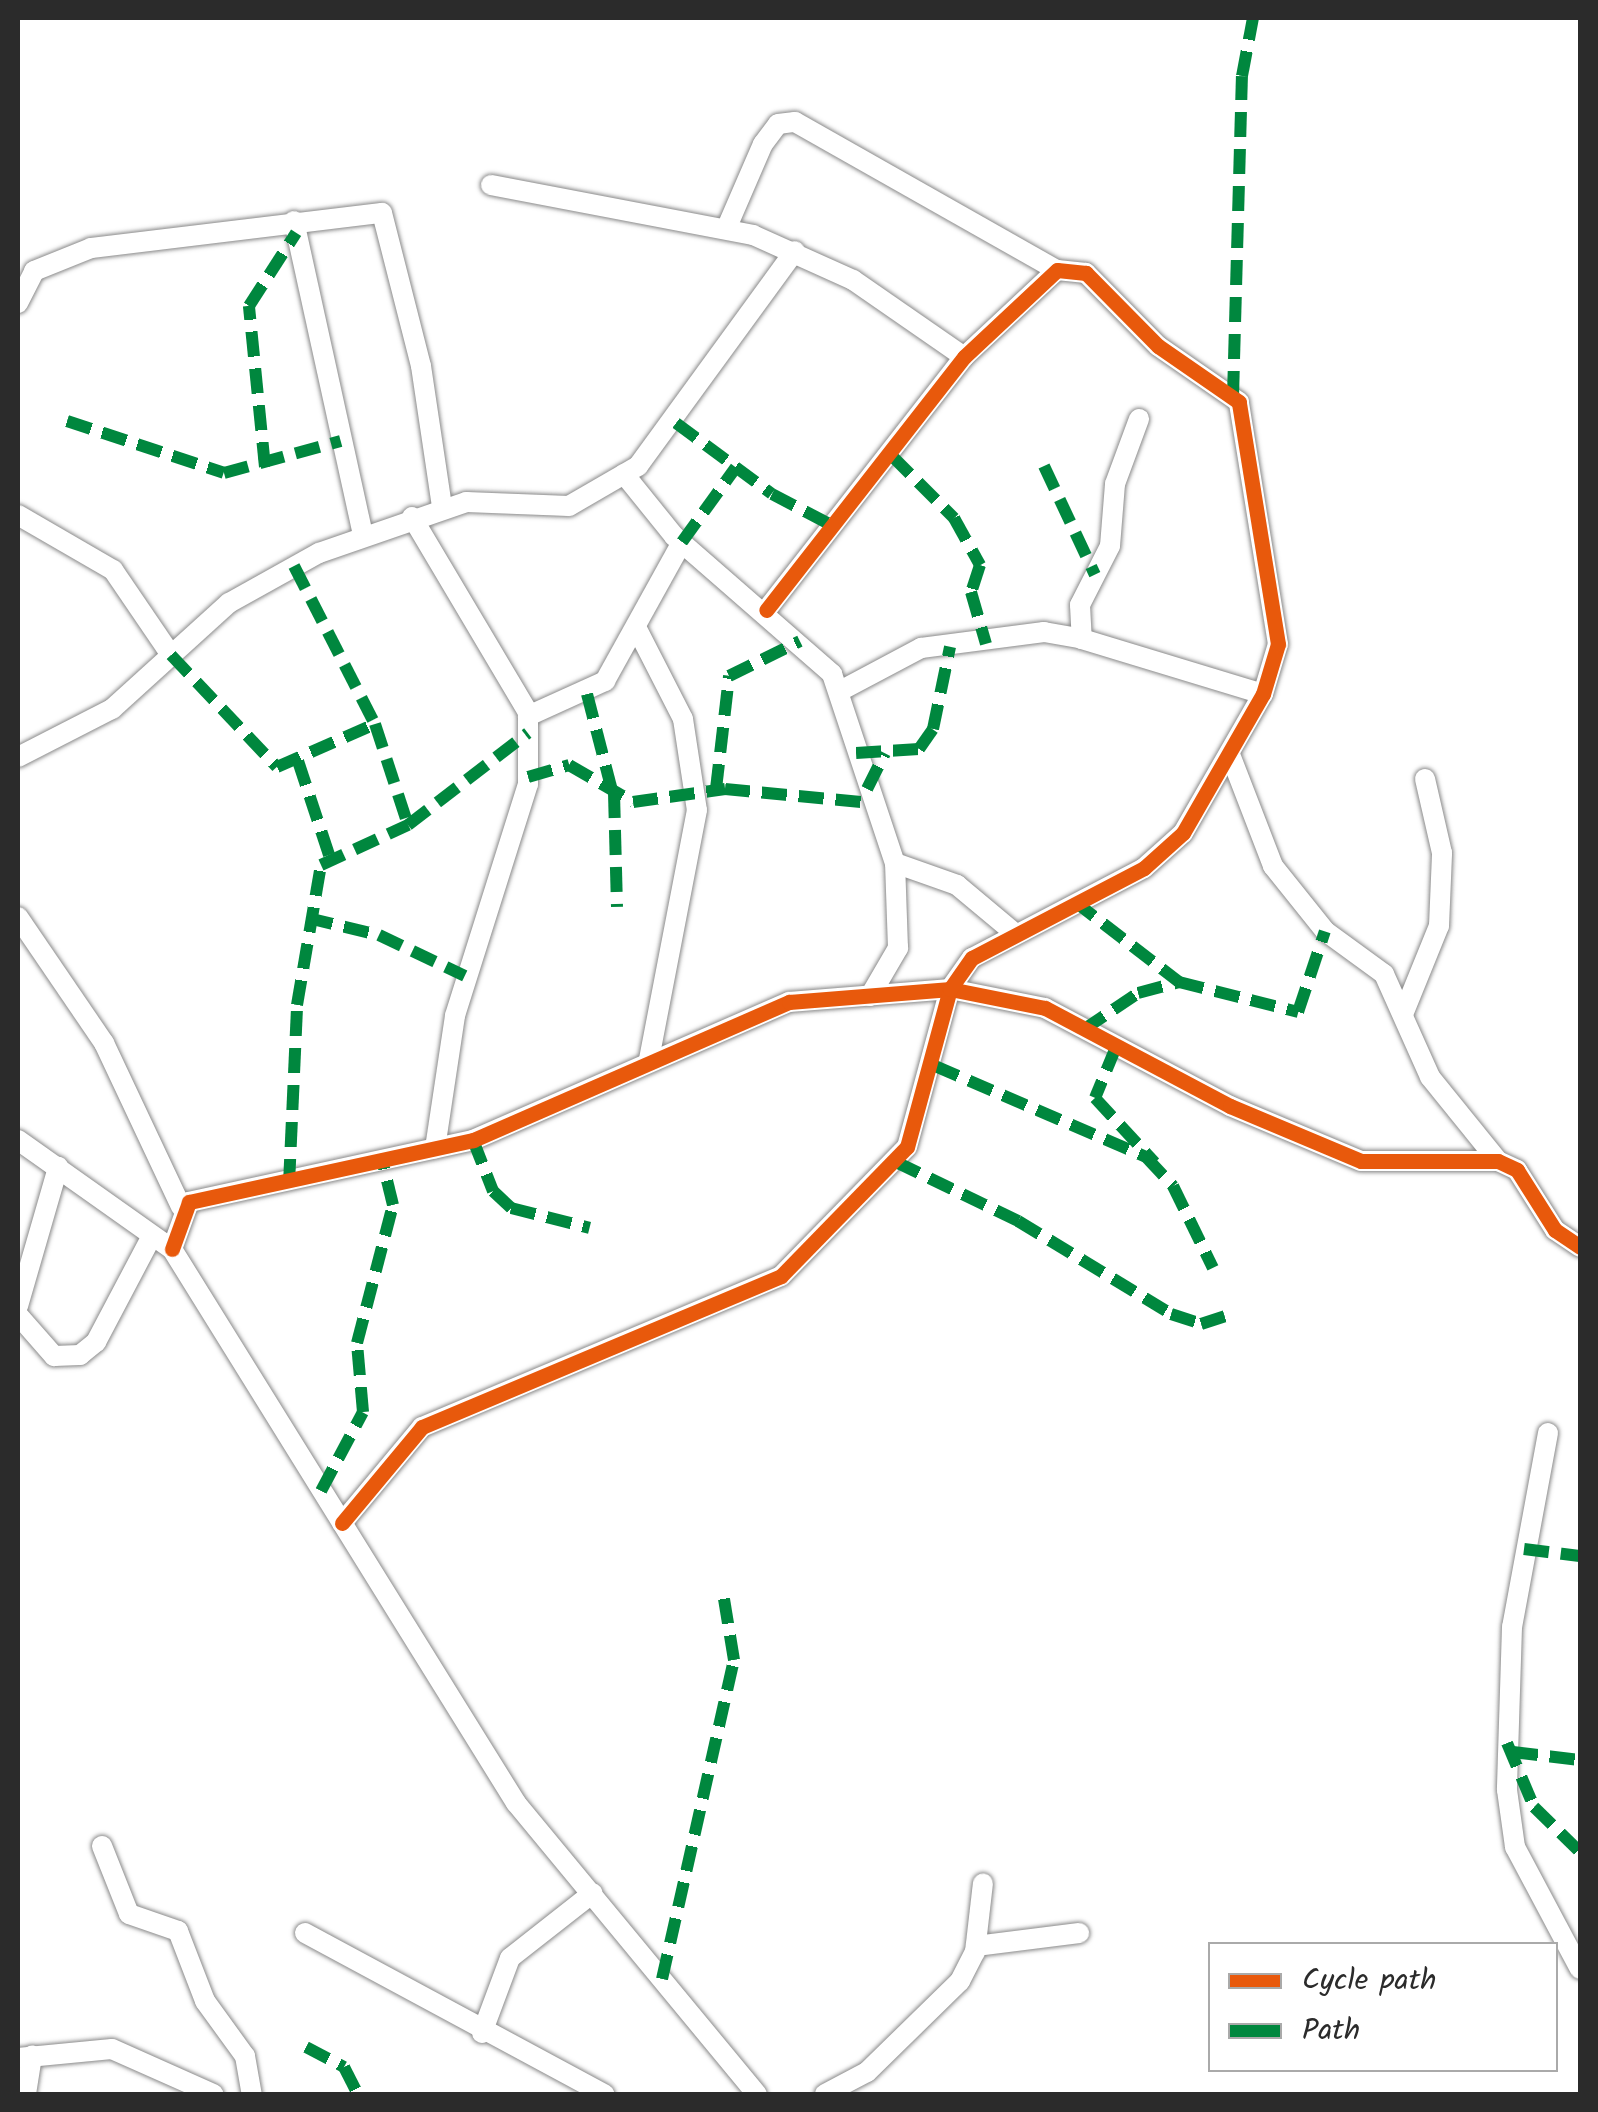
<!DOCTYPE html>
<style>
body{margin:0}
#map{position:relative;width:1598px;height:2112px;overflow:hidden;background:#fff;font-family:Kalam,sans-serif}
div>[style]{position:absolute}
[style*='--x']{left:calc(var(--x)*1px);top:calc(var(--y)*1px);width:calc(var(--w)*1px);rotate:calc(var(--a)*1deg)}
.roads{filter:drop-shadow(0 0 2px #8a8a8a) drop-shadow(0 0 2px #8a8a8a)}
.minor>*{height:20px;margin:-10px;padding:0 10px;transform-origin:10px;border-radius:10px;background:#fff}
.quiet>*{height:12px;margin-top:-6px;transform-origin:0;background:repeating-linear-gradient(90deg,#00873e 0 25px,transparent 0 37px)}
.cycleway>*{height:15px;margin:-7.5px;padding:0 7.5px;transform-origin:7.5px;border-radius:7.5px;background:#e8590c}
span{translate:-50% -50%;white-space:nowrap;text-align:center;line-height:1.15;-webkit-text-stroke:10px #fff;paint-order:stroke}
.frame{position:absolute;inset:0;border:20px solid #2b2b2b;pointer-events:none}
.legend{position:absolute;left:1208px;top:1942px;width:350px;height:130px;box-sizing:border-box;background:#fff;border:2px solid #aaa;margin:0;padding:12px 18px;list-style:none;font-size:30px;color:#2b2b2b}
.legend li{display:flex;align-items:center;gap:20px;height:50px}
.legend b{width:50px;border:2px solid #aaa}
</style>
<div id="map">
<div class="roads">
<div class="minor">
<div style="--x:491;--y:185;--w:267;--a:10.8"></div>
<div style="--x:753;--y:235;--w:110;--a:24.2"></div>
<div style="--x:853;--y:280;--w:135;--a:34.7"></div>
<div style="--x:294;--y:221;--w:321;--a:77.6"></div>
<div style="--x:727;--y:227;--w:90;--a:-66.6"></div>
<div style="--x:763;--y:144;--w:25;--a:-53"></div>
<div style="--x:778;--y:124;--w:17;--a:-7"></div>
<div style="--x:795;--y:122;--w:301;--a:29.5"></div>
<div style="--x:18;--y:303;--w:36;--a:-63"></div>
<div style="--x:34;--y:271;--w:61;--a:-22"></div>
<div style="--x:91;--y:248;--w:293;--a:-6.9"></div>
<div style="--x:382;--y:213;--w:158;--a:75.7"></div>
<div style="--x:421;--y:366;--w:143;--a:81.5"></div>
<div style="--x:1139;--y:419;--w:69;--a:110.3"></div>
<div style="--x:1115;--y:484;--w:62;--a:94.6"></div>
<div style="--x:1110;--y:546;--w:66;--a:117"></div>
<div style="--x:1080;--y:605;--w:34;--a:87"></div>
<div style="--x:1082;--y:639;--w:189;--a:16.9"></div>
<div style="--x:624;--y:474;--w:80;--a:51.1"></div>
<div style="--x:674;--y:536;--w:210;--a:41.1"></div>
<div style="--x:832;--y:674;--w:199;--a:71.6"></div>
<div style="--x:895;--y:863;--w:66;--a:19.5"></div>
<div style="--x:957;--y:885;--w:72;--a:39.9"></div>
<div style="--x:18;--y:515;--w:110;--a:30.1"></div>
<div style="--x:113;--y:570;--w:103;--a:55.7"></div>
<div style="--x:412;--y:517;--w:227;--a:59.3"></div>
<div style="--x:528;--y:712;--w:72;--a:90"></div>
<div style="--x:528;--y:784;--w:243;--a:107.5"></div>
<div style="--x:455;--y:1016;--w:134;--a:98.6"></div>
<div style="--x:636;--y:627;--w:103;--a:62.9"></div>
<div style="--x:683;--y:719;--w:92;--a:81.3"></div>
<div style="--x:697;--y:810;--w:254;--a:100.9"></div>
<div style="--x:840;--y:691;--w:92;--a:-28"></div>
<div style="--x:921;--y:648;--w:124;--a:-7.4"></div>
<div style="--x:1044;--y:632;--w:39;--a:10"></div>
<div style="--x:528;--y:716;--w:85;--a:-24.4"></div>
<div style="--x:605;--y:681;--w:159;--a:-61"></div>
<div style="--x:18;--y:757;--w:106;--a:-27.1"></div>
<div style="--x:112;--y:709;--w:158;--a:-42.2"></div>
<div style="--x:229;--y:603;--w:103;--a:-29.1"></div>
<div style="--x:319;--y:553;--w:156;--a:-19.1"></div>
<div style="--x:466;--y:502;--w:103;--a:2.2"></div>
<div style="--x:569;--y:506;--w:80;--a:-30.1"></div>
<div style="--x:638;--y:466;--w:266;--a:-53.9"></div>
<div style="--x:1231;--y:757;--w:117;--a:68.9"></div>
<div style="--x:1273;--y:866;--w:83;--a:51.3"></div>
<div style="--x:1325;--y:931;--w:73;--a:36.1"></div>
<div style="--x:1384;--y:974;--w:113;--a:65.9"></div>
<div style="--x:1430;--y:1077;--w:108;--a:51"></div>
<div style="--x:18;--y:917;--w:153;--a:55.7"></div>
<div style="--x:104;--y:1043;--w:181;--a:64.8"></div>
<div style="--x:870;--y:996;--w:56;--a:-59.7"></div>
<div style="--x:898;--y:948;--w:85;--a:-92"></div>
<div style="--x:1404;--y:1012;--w:93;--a:-67.9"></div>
<div style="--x:1439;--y:926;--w:73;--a:-87.6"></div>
<div style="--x:1442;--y:853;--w:76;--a:-102.9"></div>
<div style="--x:18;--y:1140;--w:189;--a:35.3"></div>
<div style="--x:172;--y:1249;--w:652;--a:58.16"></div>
<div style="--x:516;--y:1803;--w:378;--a:50.4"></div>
<div style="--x:172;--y:1249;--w:50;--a:-70.1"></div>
<div style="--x:189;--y:1202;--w:291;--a:-12.3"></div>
<div style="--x:473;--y:1140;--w:345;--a:-23.6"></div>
<div style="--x:789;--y:1002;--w:162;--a:-4.6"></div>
<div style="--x:950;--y:989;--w:97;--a:11.3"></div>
<div style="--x:1045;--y:1008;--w:209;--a:27.9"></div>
<div style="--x:1230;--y:1106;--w:142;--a:22.8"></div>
<div style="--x:1361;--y:1161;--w:137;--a:0"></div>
<div style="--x:1498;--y:1161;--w:21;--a:25"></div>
<div style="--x:1517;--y:1170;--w:71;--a:57.7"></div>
<div style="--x:1555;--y:1230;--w:30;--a:34"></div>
<div style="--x:18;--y:1306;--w:145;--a:-73.9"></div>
<div style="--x:18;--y:1315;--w:55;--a:48.7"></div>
<div style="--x:54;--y:1356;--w:26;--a:-2"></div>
<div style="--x:80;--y:1355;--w:21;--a:-39"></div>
<div style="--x:96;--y:1342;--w:120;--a:-62.2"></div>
<div style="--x:1548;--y:1433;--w:197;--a:100.5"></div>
<div style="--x:1512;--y:1627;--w:163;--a:91.8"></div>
<div style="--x:1507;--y:1790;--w:58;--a:82"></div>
<div style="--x:1515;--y:1847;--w:138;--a:62"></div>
<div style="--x:342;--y:1523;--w:125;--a:-50.2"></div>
<div style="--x:422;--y:1427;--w:389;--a:-22.8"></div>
<div style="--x:781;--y:1276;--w:180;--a:-45.7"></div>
<div style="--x:907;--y:1147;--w:164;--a:-74.8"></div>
<div style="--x:950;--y:989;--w:38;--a:-55"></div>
<div style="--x:972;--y:958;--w:194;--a:-27.6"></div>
<div style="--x:1144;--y:868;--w:52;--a:-41.9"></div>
<div style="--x:1183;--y:833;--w:160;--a:-60.1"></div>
<div style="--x:1263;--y:694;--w:52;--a:-73.3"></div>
<div style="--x:1278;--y:644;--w:245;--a:-99.2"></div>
<div style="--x:1239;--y:402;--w:98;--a:-145.3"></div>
<div style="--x:1158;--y:346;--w:103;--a:-134.6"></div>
<div style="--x:1086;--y:273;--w:29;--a:-174"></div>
<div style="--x:1057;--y:270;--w:127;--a:136.9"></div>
<div style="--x:964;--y:357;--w:321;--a:128"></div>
<div style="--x:102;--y:1846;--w:73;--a:68.3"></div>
<div style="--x:129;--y:1914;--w:52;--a:19.1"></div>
<div style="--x:178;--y:1931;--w:75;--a:68.9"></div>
<div style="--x:205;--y:2001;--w:68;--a:54"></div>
<div style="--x:245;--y:2056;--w:39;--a:80"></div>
<div style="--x:305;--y:1933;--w:340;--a:28.3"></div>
<div style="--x:976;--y:1946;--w:104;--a:-7.2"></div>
<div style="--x:482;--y:2033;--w:80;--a:-69.5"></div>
<div style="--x:510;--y:1958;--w:105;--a:-38.1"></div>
<div style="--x:18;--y:2058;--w:94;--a:-5.5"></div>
<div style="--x:112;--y:2049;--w:111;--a:24"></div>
<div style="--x:26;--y:2094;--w:39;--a:-81"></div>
<div style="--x:825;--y:2094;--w:47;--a:-27.6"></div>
<div style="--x:867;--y:2072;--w:130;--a:-44.4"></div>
<div style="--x:960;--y:1981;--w:33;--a:-63"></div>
<div style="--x:975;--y:1952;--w:69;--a:-83.4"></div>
</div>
</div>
<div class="quiet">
<div style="--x:1233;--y:396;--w:320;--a:-88.4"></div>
<div style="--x:1242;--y:76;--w:59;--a:-79.3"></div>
<div style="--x:67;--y:421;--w:165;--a:18.3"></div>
<div style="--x:224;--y:473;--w:121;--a:-15.3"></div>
<div style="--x:676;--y:423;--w:119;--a:36.5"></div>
<div style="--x:772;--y:494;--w:73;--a:27.6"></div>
<div style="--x:892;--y:456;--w:88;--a:45"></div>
<div style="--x:954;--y:518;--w:54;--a:61"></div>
<div style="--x:980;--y:565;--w:28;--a:108"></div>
<div style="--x:971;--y:592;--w:54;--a:73.9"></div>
<div style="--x:1044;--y:466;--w:120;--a:64.9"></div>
<div style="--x:265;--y:467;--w:162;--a:-95.7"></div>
<div style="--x:249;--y:306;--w:87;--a:-57.2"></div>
<div style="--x:682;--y:542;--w:92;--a:-54.2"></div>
<div style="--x:294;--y:566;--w:178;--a:62.9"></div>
<div style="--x:375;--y:724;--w:106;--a:71.9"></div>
<div style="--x:171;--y:655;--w:154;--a:46.6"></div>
<div style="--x:277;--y:767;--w:107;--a:-23.7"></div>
<div style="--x:587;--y:694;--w:100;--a:75.5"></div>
<div style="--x:856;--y:753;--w:63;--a:-3.6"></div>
<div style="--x:919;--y:749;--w:24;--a:-55"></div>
<div style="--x:933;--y:729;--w:84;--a:-78.3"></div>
<div style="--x:298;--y:761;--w:99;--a:71.7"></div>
<div style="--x:528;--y:777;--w:43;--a:-16.3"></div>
<div style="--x:569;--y:765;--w:74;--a:30"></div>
<div style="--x:633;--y:802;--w:93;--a:-8"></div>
<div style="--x:725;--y:789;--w:147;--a:5.5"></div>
<div style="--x:716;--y:789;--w:114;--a:-83.4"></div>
<div style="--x:729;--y:676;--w:79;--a:-26.2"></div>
<div style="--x:867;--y:789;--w:40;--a:-63.4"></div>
<div style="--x:614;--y:793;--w:114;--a:88.5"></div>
<div style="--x:1074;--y:901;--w:133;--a:37.6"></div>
<div style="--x:308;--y:918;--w:73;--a:13.5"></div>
<div style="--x:379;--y:935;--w:95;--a:25.5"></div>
<div style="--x:1083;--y:1030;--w:66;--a:-33.9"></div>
<div style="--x:1138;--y:993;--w:42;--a:-15"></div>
<div style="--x:1179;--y:982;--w:123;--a:14.1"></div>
<div style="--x:1298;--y:1012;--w:85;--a:-71.6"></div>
<div style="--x:1116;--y:1047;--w:55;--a:112.4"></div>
<div style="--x:1095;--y:1098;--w:88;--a:47.3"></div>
<div style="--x:935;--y:1066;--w:230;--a:23.3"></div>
<div style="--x:1146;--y:1157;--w:40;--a:47"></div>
<div style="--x:1173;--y:1186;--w:91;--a:64"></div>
<div style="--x:473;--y:1140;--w:55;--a:68.6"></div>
<div style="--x:493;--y:1191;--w:25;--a:43"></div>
<div style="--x:511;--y:1208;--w:81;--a:14.2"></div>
<div style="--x:896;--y:1162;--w:136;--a:25.8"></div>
<div style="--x:1018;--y:1221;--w:179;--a:31.3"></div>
<div style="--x:1171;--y:1314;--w:32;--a:18"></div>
<div style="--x:1201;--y:1324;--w:25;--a:-18"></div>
<div style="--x:289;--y:1184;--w:179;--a:-87.4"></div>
<div style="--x:297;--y:1005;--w:142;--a:-80.3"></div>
<div style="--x:321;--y:865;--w:96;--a:-24.7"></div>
<div style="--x:408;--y:825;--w:151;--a:-37.5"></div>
<div style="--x:321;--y:1491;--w:89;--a:-62"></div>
<div style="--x:363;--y:1412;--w:69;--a:-95"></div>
<div style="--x:357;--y:1343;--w:143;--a:-75.4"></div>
<div style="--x:393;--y:1205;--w:46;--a:-103.7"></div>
<div style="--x:1524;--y:1549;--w:56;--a:7.1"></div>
<div style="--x:1507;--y:1743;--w:69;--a:67.1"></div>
<div style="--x:1534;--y:1807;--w:64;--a:44.4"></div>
<div style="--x:1513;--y:1752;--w:67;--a:6.8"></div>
<div style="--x:662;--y:1979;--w:327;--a:-77.3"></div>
<div style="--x:734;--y:1660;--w:68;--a:-99.3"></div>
<div style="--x:306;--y:2047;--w:43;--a:27.8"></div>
<div style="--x:344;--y:2067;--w:30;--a:63"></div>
</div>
<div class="cycleway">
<div style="--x:172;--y:1249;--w:50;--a:-70.1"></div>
<div style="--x:189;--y:1202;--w:291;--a:-12.3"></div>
<div style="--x:473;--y:1140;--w:345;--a:-23.6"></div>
<div style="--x:789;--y:1002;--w:162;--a:-4.6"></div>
<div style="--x:950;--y:989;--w:97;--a:11.3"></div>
<div style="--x:1045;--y:1008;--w:209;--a:27.9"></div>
<div style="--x:1230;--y:1106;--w:142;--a:22.8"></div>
<div style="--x:1361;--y:1161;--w:137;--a:0"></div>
<div style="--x:1498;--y:1161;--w:21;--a:25"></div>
<div style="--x:1517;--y:1170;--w:71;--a:57.7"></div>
<div style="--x:1555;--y:1230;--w:30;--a:34"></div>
<div style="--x:342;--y:1523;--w:125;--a:-50.2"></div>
<div style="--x:422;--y:1427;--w:389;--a:-22.8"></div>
<div style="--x:781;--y:1276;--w:180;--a:-45.7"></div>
<div style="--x:907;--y:1147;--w:164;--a:-74.8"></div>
<div style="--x:950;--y:989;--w:38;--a:-55"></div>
<div style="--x:972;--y:958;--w:194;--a:-27.6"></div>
<div style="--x:1144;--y:868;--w:52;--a:-41.9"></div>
<div style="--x:1183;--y:833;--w:160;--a:-60.1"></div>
<div style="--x:1263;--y:694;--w:52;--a:-73.3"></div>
<div style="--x:1278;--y:644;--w:245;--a:-99.2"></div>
<div style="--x:1239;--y:402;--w:98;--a:-145.3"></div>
<div style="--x:1158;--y:346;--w:103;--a:-134.6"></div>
<div style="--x:1086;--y:273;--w:29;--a:-174"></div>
<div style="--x:1057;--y:270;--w:127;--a:136.9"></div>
<div style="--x:964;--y:357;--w:321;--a:128"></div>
</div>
<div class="frame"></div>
<ul class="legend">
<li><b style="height:12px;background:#e8590c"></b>Cycle path</li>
<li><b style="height:12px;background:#00873e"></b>Path</li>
</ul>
</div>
